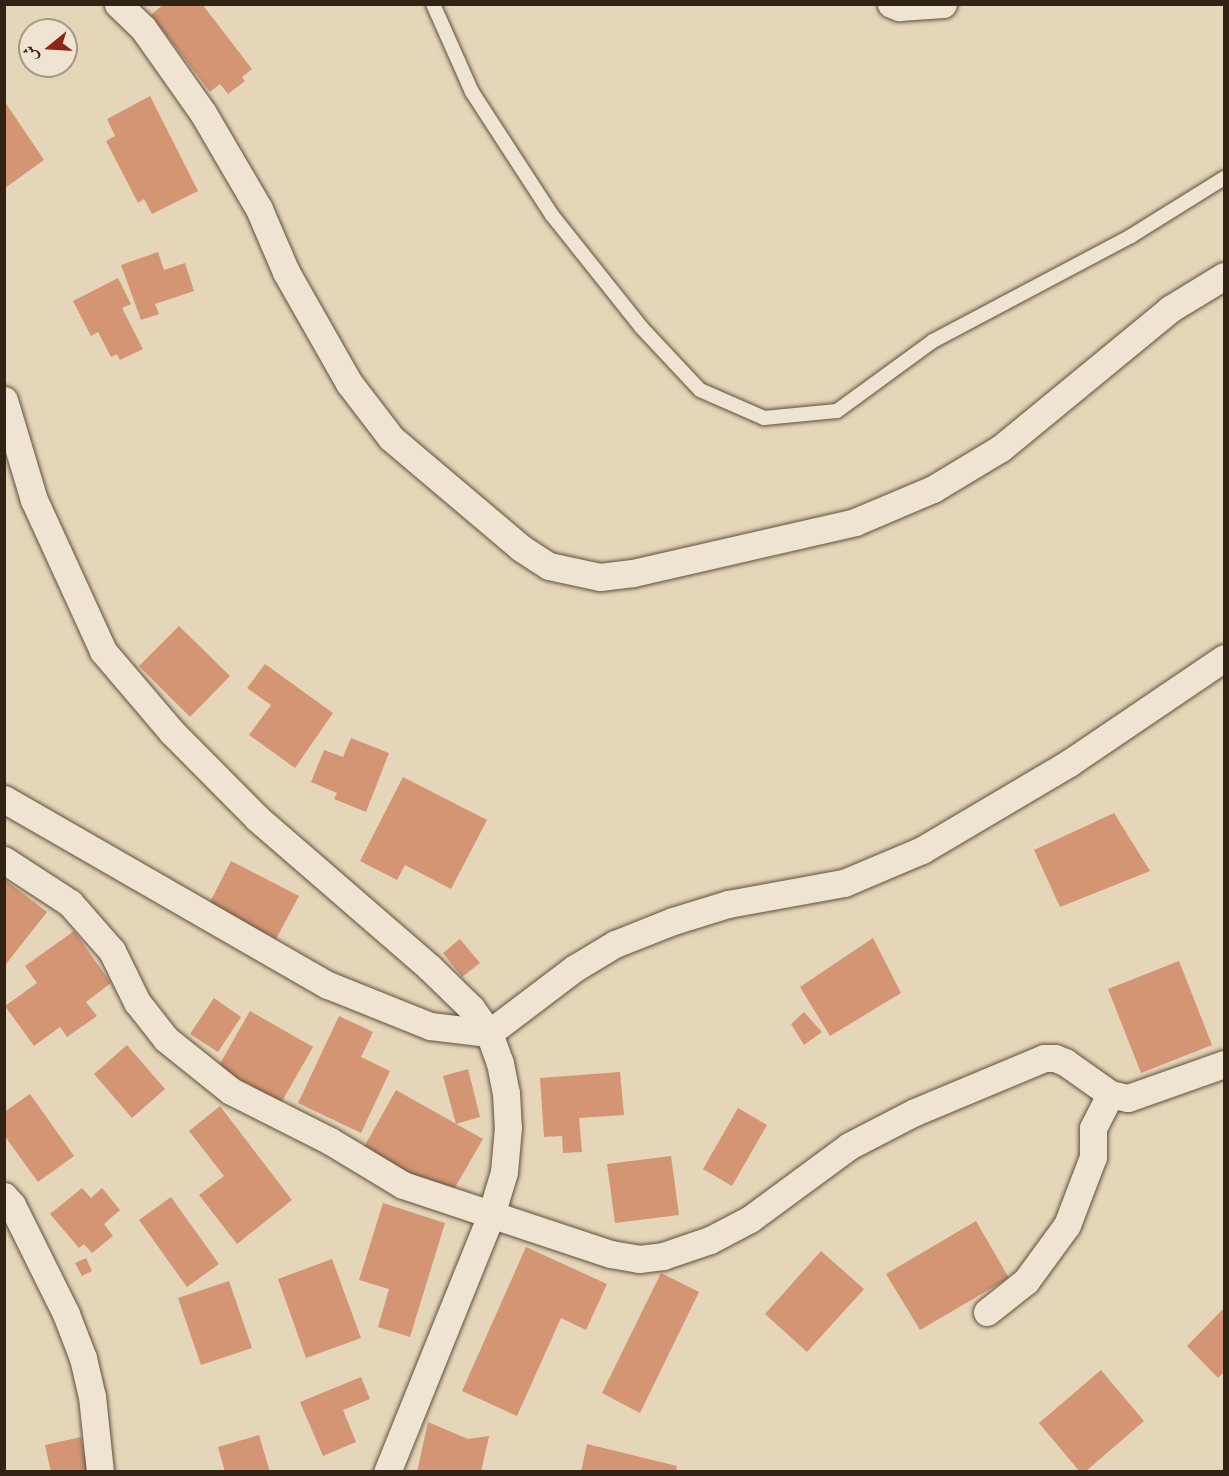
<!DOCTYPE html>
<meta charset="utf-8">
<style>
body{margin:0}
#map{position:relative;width:1229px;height:1476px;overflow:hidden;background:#e6d6b9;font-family:"Sorts Mill Goudy",Amiri,serif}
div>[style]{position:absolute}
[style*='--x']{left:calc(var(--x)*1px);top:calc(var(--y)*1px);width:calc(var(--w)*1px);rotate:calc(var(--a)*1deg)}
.building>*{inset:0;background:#d39574}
.roads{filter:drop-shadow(0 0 2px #5e503c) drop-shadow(0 0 2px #5e503c)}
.service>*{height:14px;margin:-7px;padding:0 7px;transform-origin:7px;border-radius:7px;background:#efe4d2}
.minor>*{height:27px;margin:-13.5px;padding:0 13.5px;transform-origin:13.5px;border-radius:13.5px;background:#efe4d2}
span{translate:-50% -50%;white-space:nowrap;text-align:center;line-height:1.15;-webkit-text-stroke:6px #efe4d2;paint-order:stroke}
.frame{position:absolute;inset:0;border:6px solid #302313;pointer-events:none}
.north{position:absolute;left:18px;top:18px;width:60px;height:60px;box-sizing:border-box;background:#efe4d2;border:2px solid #a39786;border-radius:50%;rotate:252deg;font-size:16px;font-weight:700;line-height:24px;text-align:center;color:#302313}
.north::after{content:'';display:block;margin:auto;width:21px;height:27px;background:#8f2418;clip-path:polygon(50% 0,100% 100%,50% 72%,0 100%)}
</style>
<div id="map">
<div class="building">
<div style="clip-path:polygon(164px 4px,202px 4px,252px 69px,242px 77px,245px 81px,228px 94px,220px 84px,210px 92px,151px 15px)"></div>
<div style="clip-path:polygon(150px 96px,198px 191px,152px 214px,144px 199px,138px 203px,106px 141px,115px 136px,107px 119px)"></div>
<div style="clip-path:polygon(5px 102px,44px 160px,5px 188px)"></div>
<div style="clip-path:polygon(158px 252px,164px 270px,185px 263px,194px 291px,155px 304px,159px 314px,141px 320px,121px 265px)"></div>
<div style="clip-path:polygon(118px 278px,131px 304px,122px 308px,143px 349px,120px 360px,117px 354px,111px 357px,98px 332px,91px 336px,73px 301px)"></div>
<div style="clip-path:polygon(179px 626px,230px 676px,190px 717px,139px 666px)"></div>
<div style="clip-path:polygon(265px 664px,333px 713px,295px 768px,249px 735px,271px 705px,247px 688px)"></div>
<div style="clip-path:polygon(351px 738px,389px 753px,366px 812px,334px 799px,337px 793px,311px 782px,324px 750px,343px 757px)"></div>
<div style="clip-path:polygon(403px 777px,487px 820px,451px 889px,405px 865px,397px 880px,360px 861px)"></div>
<div style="clip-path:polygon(1114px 813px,1150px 871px,1060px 907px,1034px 850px)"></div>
<div style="clip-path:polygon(231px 861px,299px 896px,276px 939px,209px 904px)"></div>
<div style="clip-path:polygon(4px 879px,47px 912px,6px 964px,4px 963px)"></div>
<div style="clip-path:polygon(74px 931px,111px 983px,86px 1002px,97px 1016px,67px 1037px,60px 1027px,34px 1046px,5px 1006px,37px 983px,25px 966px)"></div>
<div style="clip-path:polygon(873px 938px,901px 993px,830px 1036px,800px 987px)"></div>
<div style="clip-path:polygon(460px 939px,480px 963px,462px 977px,443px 953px)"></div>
<div style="clip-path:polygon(1179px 961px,1212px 1045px,1141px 1073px,1108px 989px)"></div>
<div style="clip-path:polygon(214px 998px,241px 1017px,218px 1052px,190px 1034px)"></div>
<div style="clip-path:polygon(250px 1011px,313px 1047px,281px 1103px,218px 1067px)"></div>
<div style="clip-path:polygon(804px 1012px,822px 1032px,804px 1045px,791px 1024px)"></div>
<div style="clip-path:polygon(339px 1016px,373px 1032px,361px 1057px,390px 1071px,361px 1133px,298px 1103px)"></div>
<div style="clip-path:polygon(127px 1045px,165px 1089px,132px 1118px,94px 1074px)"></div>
<div style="clip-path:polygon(468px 1069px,480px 1117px,456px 1124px,443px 1076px)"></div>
<div style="clip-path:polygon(620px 1072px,624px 1115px,579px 1118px,582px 1152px,563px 1153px,562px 1136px,544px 1137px,540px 1078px)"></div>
<div style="clip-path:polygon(396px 1090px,483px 1139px,450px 1196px,364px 1147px)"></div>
<div style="clip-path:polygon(30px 1094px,74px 1156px,38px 1182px,4px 1135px,4px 1112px)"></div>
<div style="clip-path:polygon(220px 1106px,292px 1200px,237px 1244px,199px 1195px,224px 1176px,189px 1131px)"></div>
<div style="clip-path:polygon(738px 1108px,767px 1125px,732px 1186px,703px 1169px)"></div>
<div style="clip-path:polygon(671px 1156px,679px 1215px,615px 1223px,607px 1164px)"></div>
<div style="clip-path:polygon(82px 1188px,91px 1198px,102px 1188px,120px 1210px,104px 1224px,113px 1236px,92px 1253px,84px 1244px,79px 1248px,50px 1214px)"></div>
<div style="clip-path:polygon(171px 1197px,219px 1264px,187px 1287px,139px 1220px)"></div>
<div style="clip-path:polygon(383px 1203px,445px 1223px,410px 1337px,378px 1327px,389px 1289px,359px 1280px)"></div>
<div style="clip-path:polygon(976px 1221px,1009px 1278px,920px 1330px,886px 1274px)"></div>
<div style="clip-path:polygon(526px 1247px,607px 1284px,586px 1330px,561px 1318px,517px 1416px,462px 1391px)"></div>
<div style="clip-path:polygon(821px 1251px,864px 1289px,807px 1352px,765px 1314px)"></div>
<div style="clip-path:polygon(86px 1258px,92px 1271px,82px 1276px,75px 1263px)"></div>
<div style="clip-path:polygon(332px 1259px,361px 1338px,306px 1358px,278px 1279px)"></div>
<div style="clip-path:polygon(661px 1273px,699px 1292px,640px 1413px,602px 1393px)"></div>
<div style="clip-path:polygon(229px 1281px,252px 1348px,201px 1365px,178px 1298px)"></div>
<div style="clip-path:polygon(1224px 1308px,1224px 1372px,1218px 1378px,1187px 1346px)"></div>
<div style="clip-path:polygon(1101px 1370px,1144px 1421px,1085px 1472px,1080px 1472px,1039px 1423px)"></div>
<div style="clip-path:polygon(361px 1377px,370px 1399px,343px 1410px,356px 1442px,323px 1456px,300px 1402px)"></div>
<div style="clip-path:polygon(428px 1422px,468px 1439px,489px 1436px,481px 1472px,417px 1472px)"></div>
<div style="clip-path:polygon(259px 1435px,270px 1472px,225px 1472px,218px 1447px)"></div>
<div style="clip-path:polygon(81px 1437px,88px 1472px,51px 1472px,45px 1445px)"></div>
<div style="clip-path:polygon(587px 1444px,677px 1466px,676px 1472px,581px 1472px)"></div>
</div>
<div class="roads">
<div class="service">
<div style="--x:433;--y:4;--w:96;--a:66.1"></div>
<div style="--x:472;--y:92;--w:147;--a:57"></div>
<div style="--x:552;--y:215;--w:143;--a:51.5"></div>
<div style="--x:641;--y:327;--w:86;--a:46.9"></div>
<div style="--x:700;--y:390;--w:70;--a:23.6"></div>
<div style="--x:764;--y:418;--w:73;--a:-5.5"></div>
<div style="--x:837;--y:411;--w:119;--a:-36.1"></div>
<div style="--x:933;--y:341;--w:224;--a:-27.9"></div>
<div style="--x:1131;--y:236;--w:110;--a:-31.9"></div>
</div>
<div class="minor">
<div style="--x:118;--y:4;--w:35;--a:44"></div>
<div style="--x:143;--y:28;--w:104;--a:54.8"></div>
<div style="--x:203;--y:113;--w:111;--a:59.7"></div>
<div style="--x:259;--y:209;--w:69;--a:66.8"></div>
<div style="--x:286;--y:272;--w:128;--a:60.4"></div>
<div style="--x:349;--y:383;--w:69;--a:52.6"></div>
<div style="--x:391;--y:438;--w:170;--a:40.2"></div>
<div style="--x:521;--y:548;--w:33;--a:33"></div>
<div style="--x:549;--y:566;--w:52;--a:12.2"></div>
<div style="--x:600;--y:577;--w:33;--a:-7"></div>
<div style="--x:633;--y:573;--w:228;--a:-12.9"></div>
<div style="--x:855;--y:522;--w:85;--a:-22.9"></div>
<div style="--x:933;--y:489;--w:79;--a:-31.1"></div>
<div style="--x:1001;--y:448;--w:219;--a:-39.4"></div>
<div style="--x:1170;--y:309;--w:63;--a:-31.4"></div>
<div style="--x:891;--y:4;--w:9;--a:21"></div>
<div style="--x:899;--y:7;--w:44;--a:-3.9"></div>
<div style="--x:4;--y:400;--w:104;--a:73.3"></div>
<div style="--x:34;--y:500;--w:166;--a:65.4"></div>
<div style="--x:103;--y:651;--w:106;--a:49.6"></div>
<div style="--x:172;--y:732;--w:121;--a:45.3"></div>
<div style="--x:257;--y:818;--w:228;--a:40.9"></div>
<div style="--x:429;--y:967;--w:59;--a:44.3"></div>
<div style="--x:471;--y:1008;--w:31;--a:54"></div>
<div style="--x:489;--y:1033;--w:32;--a:70"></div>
<div style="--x:500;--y:1063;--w:31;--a:79"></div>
<div style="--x:506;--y:1093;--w:34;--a:87"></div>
<div style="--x:508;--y:1127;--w:45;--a:95.1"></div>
<div style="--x:504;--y:1172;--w:45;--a:106.8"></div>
<div style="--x:491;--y:1215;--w:277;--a:112"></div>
<div style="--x:4;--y:799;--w:374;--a:29.9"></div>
<div style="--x:328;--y:985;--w:110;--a:21.9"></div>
<div style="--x:430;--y:1026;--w:59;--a:6.8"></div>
<div style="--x:489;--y:1033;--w:108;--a:-37.1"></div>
<div style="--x:575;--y:968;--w:47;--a:-31"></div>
<div style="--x:615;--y:944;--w:62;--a:-21.6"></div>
<div style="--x:673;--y:921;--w:58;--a:-17.2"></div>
<div style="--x:728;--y:904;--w:118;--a:-10.3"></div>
<div style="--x:844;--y:883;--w:85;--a:-22.9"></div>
<div style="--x:922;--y:850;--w:171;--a:-30.6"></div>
<div style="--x:1069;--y:763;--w:187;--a:-34.1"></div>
<div style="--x:4;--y:860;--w:79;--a:33.1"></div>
<div style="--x:70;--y:903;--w:64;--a:48.8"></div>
<div style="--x:112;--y:951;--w:57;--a:63.9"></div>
<div style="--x:137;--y:1002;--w:47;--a:51.9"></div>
<div style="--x:166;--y:1039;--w:83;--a:38.7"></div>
<div style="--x:231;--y:1091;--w:111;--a:26.8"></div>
<div style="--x:330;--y:1141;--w:85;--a:31.1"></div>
<div style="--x:403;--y:1185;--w:219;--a:18.4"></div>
<div style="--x:611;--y:1254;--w:28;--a:10"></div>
<div style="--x:639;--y:1259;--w:24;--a:-7"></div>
<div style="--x:663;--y:1256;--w:50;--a:-18.8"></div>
<div style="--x:710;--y:1240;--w:45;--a:-27.7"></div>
<div style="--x:750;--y:1219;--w:123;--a:-36.4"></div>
<div style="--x:849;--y:1146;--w:74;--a:-27.3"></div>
<div style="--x:915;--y:1112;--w:140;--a:-22.7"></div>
<div style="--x:1044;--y:1058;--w:11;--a:0"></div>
<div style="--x:1055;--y:1058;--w:11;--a:22"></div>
<div style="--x:1065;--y:1062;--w:55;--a:35.4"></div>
<div style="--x:1110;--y:1094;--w:18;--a:13"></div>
<div style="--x:1128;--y:1098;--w:102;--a:-19.5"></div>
<div style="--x:4;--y:1196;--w:12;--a:48"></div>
<div style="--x:12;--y:1205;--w:122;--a:63.6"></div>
<div style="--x:66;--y:1314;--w:47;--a:68.9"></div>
<div style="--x:83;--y:1358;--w:39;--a:77"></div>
<div style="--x:92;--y:1396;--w:76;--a:84"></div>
<div style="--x:987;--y:1312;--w:50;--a:-38.5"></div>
<div style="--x:1026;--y:1281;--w:69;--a:-53.8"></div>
<div style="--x:1067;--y:1225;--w:73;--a:-69.1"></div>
<div style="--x:1093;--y:1157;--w:29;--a:-90"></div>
<div style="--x:1093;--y:1128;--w:38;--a:-63"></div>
</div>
</div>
<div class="frame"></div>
<div class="north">ش</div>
</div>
